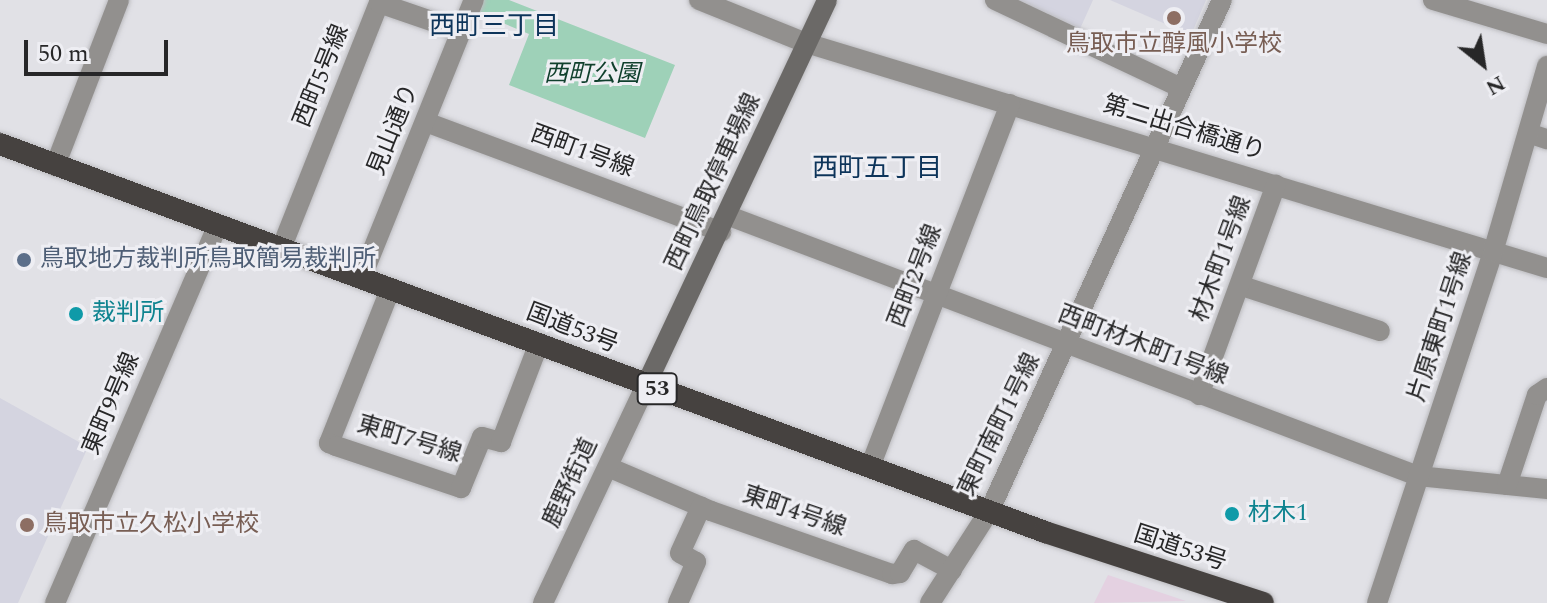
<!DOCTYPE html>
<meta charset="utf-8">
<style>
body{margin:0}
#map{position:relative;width:1547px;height:603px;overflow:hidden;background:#e1e1e6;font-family:Spectral,"Noto Sans JP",serif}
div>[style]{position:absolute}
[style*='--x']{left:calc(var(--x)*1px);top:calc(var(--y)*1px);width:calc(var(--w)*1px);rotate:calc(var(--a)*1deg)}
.commercial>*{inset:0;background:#e4d1e1}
.built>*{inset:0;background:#d4d4e0}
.green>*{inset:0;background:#9ed1b8}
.roads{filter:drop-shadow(0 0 2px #bcbcc0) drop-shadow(0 0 2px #bcbcc0)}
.minor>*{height:20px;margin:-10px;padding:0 10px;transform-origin:10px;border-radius:10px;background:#92908e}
.tertiary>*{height:20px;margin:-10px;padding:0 10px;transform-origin:10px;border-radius:10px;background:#92908e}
.secondary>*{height:20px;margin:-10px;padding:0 10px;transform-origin:10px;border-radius:10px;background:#6b6967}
.trunk>*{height:22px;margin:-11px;padding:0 11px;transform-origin:11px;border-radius:11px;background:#464240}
.dots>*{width:22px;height:22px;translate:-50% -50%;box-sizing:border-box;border:4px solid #eeeef3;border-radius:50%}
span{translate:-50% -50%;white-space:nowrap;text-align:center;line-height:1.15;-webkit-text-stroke:6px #eeeef3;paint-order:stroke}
.shield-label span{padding:2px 6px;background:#eeeef3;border:2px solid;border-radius:6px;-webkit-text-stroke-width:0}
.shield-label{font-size:22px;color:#272728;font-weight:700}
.education-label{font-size:24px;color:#785e54}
.left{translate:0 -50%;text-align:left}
.park-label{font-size:24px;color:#10402d;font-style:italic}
.street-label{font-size:24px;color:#272728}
.service-label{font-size:24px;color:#4e5e75}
.culture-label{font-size:24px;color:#0d838f}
.neighbourhood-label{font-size:26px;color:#0d345a}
.north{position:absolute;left:1443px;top:24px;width:80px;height:80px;-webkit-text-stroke:6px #eeeef3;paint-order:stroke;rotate:150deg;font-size:22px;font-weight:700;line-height:32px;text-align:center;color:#272728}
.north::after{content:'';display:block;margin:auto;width:28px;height:36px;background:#272728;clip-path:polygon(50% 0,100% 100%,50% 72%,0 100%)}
.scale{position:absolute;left:24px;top:40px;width:144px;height:36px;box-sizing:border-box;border:4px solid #272728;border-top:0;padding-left:10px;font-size:24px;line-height:28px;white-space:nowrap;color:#272728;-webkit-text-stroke:6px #eeeef3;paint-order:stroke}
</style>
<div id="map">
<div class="commercial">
<div style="clip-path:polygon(1108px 575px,1186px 601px,1094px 603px)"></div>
</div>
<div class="built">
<div style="clip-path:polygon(1013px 0,1093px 0,1079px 31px)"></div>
<div style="clip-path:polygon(1110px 0,1206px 0,1191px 35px)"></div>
<div style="clip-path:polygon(0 398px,88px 447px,18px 603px,0 603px)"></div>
</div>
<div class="green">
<div style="clip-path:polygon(484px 0,509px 0,675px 65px,645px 138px,509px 85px,529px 34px,479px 13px)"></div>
</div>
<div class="roads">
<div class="minor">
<div style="--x:699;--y:0;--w:115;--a:21.9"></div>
<div style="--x:806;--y:43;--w:774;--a:16.89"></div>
<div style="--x:995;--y:0;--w:206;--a:25.3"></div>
<div style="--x:1433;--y:0;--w:119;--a:16.6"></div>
<div style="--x:426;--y:122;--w:315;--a:20.4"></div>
<div style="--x:1528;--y:133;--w:20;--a:18"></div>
<div style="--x:729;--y:216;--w:736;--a:20.67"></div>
<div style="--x:1418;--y:476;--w:130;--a:5.8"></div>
<div style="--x:281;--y:249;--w:265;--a:-68.3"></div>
<div style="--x:379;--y:3;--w:87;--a:18.9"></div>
<div style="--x:361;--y:279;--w:301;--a:-68"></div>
<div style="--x:1242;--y:286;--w:145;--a:18.1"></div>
<div style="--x:390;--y:290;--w:165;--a:111.7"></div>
<div style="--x:329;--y:443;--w:8;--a:23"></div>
<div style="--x:336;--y:446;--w:132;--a:18.6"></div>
<div style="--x:461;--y:488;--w:55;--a:-67.6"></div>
<div style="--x:482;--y:437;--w:20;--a:15"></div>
<div style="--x:501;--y:442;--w:106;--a:-69"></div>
<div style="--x:1199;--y:395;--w:224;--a:-69.9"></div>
<div style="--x:608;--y:467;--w:112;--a:23.1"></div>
<div style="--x:711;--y:511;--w:192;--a:19.2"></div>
<div style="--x:892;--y:574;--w:8;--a:-7"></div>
<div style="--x:900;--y:573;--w:27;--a:-59"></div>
<div style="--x:914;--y:550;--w:43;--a:27.8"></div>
<div style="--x:870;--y:467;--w:389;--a:-68.9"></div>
<div style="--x:1507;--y:485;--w:95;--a:-71.6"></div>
<div style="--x:1537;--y:395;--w:12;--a:-35"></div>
<div style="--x:543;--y:603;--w:241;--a:-64.7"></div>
<div style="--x:678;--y:603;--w:45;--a:-66.3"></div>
<div style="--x:696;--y:562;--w:18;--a:-151"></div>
<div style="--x:680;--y:553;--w:51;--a:-65.5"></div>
<div style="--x:930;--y:603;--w:111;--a:-57.2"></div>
<div style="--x:990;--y:510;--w:560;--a:-65.54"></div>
<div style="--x:1377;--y:603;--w:370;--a:-71.7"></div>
<div style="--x:1493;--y:252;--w:194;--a:-73.8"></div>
</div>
<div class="tertiary">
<div style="--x:55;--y:166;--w:178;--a:-68.9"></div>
<div style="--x:55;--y:603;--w:410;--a:-66.7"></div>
</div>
<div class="secondary">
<div style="--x:646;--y:385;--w:425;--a:-64.8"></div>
</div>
<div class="trunk">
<div style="--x:0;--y:144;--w:1115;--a:20.37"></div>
<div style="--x:1045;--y:532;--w:229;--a:18"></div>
</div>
</div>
<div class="dots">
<div style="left:1174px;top:18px;background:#8d6e63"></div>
<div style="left:24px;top:260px;background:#5c6f8a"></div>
<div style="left:76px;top:314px;background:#0f9aa8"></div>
<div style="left:1232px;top:514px;background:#0f9aa8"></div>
<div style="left:27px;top:525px;background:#8d6e63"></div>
</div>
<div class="shield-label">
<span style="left:657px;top:389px">53</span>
</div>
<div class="education-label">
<span style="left:1174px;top:45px">鳥取市立醇風小学校</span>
<span class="left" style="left:43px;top:525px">鳥取市立久松小学校</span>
</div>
<div class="park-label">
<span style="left:592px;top:75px">西町公園</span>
</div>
<div class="street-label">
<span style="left:322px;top:76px;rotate:-68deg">西町5号線</span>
<span style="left:1184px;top:129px;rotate:17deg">第二出合橋通り</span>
<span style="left:394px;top:130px;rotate:-68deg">見山通り</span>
<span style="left:582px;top:152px;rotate:20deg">西町1号線</span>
<span style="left:714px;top:182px;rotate:-65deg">西町鳥取停車場線</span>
<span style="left:1222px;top:259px;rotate:-70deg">材木町1号線</span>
<span style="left:916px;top:276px;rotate:-69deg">西町2号線</span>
<span style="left:1441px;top:327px;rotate:-72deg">片原東町1号線</span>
<span style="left:572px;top:329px;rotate:21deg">国道53号</span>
<span style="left:1143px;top:346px;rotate:21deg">西町材木町1号線</span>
<span style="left:112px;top:404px;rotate:-67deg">東町9号線</span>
<span style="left:1000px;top:425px;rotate:-64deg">東町南町1号線</span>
<span style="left:409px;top:440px;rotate:17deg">東町7号線</span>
<span style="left:571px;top:483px;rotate:-65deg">鹿野街道</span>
<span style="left:794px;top:512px;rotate:19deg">東町4号線</span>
<span style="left:1180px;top:549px;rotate:18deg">国道53号</span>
</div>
<div class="service-label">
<span class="left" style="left:40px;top:260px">鳥取地方裁判所鳥取簡易裁判所</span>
</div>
<div class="culture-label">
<span class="left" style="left:92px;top:314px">裁判所</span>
<span class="left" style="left:1248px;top:514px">材木1</span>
</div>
<div class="neighbourhood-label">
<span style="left:494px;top:27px">西町三丁目</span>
<span style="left:877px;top:169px">西町五丁目</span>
</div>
<div class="north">N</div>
<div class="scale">50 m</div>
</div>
